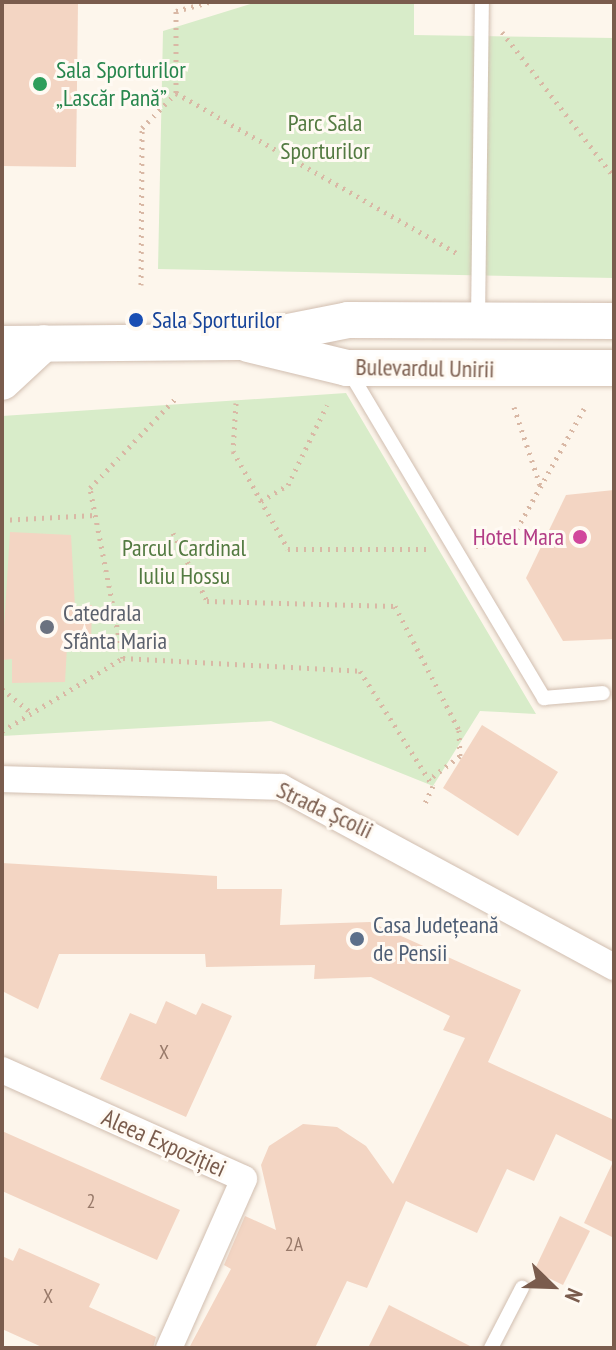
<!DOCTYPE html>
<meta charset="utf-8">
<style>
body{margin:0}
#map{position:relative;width:616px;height:1350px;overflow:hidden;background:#fdf6ec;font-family:"PT Sans Narrow",sans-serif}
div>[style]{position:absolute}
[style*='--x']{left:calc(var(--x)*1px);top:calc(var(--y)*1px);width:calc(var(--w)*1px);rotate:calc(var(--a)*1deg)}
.green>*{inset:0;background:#d8ecc9}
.building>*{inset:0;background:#f3d5c3}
.path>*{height:5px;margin-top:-2.5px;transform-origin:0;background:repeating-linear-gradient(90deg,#d9b8a5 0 2px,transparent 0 8px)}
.roads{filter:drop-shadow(0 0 2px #d1beb0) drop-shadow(0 0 2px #d1beb0)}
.lane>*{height:14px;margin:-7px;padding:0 7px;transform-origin:7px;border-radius:7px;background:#fff}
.street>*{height:26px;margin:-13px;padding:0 13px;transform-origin:13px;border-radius:13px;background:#fff}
.secondary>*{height:36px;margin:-18px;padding:0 18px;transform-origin:18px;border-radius:18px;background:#fff}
.dots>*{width:22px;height:22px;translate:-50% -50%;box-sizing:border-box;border:4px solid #fffaf3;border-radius:50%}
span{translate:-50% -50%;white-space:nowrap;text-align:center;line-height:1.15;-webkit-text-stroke:6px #fffaf3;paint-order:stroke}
.number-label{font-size:20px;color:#987a6a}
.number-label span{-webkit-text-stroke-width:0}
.leisure-label{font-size:24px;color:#27864d}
.left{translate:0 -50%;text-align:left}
.park-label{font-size:24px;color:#537a41}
.transit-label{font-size:24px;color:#164399}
.street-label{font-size:24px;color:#7a5c4d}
.hotel-label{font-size:24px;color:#b23c85}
.right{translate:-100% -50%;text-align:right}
.worship-label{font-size:24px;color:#5b616d}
.service-label{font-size:24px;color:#4e5e75}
.frame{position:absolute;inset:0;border:4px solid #7a5c4d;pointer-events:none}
.north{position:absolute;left:512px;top:1246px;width:80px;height:80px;-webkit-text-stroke:6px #fffaf3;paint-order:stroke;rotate:113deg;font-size:22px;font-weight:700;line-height:32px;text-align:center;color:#7a5c4d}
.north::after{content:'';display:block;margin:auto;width:28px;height:36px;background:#7a5c4d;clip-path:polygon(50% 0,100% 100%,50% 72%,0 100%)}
</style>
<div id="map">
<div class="green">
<div style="clip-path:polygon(257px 2px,414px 2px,414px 35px,614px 38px,614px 278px,158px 269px,163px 31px)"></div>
<div style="clip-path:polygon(346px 393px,536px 714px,480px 711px,433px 786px,271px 721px,2px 736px,2px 416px)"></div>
</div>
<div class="building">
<div style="clip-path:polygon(2px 2px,78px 2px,76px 167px,2px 166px)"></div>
<div style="clip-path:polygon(614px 490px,614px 639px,563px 641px,526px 578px,566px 495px)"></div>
<div style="clip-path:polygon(10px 532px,71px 535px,75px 607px,92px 605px,91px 646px,67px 647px,65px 682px,12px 683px,12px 659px,2px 660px)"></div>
<div style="clip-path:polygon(482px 725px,558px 772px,518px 836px,443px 788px)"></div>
<div style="clip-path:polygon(2px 863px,217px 876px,217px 889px,282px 889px,280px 925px,370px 922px,521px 990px,488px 1062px,614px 1120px,614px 1238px,584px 1223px,613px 1162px,556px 1134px,534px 1181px,507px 1169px,477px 1233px,406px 1201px,367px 1288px,347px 1281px,315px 1348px,189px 1348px,231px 1269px,224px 1265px,245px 1216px,276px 1230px,261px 1165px,269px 1146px,303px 1124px,337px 1127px,366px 1146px,393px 1184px,465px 1038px,443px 1030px,450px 1016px,371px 977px,314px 979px,315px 965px,206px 967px,205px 954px,59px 954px,38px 1009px,2px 991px)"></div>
<div style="clip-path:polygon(166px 1001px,196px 1015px,202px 1003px,232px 1016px,186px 1117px,100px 1079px,130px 1013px,156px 1024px)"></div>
<div style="clip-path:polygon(2px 1131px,180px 1210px,157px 1260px,2px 1191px)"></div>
<div style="clip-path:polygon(560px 1216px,590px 1231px,563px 1285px,534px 1271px)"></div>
<div style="clip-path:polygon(19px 1248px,100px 1284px,89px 1307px,156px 1337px,153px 1348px,44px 1348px,2px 1329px,2px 1256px,13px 1261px)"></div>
<div style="clip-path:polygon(389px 1305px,474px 1348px,368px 1348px)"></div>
</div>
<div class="path">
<div style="--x:502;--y:32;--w:183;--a:52.3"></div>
<div style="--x:176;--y:93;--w:325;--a:29.7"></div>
<div style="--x:141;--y:285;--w:157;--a:-89.6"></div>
<div style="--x:142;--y:128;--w:49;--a:-45.8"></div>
<div style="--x:176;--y:93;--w:82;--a:-90"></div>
<div style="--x:176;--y:11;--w:34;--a:-15"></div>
<div style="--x:236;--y:403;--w:48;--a:93.6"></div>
<div style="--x:233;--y:451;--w:112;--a:60.7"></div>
<div style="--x:288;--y:549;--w:142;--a:0"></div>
<div style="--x:514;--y:407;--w:82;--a:71.6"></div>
<div style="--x:261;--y:501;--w:31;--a:-31"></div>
<div style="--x:288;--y:485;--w:89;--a:-64"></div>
<div style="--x:2;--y:520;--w:93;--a:-3.1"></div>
<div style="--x:173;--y:533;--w:76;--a:63.4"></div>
<div style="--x:207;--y:601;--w:188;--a:1.5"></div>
<div style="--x:395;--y:606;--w:140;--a:62.7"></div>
<div style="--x:459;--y:730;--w:26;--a:88"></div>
<div style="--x:460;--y:756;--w:39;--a:143"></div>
<div style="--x:476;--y:546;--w:33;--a:-5"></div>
<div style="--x:509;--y:543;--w:154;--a:-60.8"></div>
<div style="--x:123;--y:658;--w:173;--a:-101"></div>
<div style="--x:90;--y:488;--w:123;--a:-46.3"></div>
<div style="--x:2;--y:689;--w:38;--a:39"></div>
<div style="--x:2;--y:731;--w:141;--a:-31.1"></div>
<div style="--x:123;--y:658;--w:237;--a:3.1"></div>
<div style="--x:360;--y:671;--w:136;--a:57.6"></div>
<div style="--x:433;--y:786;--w:21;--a:115"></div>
</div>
<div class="roads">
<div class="lane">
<div style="--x:478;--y:320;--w:318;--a:-89.3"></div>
<div style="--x:349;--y:371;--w:381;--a:59.2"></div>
<div style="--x:544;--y:698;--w:59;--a:-4.8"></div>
<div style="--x:491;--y:1348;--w:68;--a:-62.7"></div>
</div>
<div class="street">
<div style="--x:2;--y:779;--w:279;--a:1.6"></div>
<div style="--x:281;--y:787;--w:379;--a:28.4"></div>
<div style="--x:2;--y:1070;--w:265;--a:24.2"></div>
<div style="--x:244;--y:1179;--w:185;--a:113.9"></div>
</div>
<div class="secondary">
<div style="--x:2;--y:344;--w:236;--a:-0.5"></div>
<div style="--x:238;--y:342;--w:112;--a:-11.3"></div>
<div style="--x:348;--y:320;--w:266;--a:0.2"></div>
<div style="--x:248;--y:344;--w:102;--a:13.6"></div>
<div style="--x:347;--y:368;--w:267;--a:0"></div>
<div style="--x:2;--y:382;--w:57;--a:-42.9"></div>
</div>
</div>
<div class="dots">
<div style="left:40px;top:84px;background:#2e9e5b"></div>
<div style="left:136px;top:320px;background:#1a4fb4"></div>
<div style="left:580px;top:537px;background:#d1479c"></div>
<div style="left:47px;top:627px;background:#6b7280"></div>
<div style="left:357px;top:939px;background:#5c6f8a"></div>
</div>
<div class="number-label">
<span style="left:164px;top:1052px">X</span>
<span style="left:91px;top:1201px">2</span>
<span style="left:294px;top:1244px">2A</span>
<span style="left:48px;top:1296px">X</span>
</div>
<div class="leisure-label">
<span class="left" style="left:56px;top:84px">Sala Sporturilor<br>„Lascăr Pană”</span>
</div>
<div class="park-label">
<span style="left:325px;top:137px">Parc Sala<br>Sporturilor</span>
<span style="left:184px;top:562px">Parcul Cardinal<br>Iuliu Hossu</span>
</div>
<div class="transit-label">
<span class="left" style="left:152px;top:320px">Sala Sporturilor</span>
</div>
<div class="street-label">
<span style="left:425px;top:368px;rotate:1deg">Bulevardul Unirii</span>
<span style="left:325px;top:810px;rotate:25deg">Strada Școlii</span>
<span style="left:164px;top:1143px;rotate:24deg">Aleea Expoziției</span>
</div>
<div class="hotel-label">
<span class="right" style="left:564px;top:537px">Hotel Mara</span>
</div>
<div class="worship-label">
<span class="left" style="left:63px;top:627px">Catedrala<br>Sfânta Maria</span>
</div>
<div class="service-label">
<span class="left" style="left:373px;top:939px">Casa Județeană<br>de Pensii</span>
</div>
<div class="frame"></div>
<div class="north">N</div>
</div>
